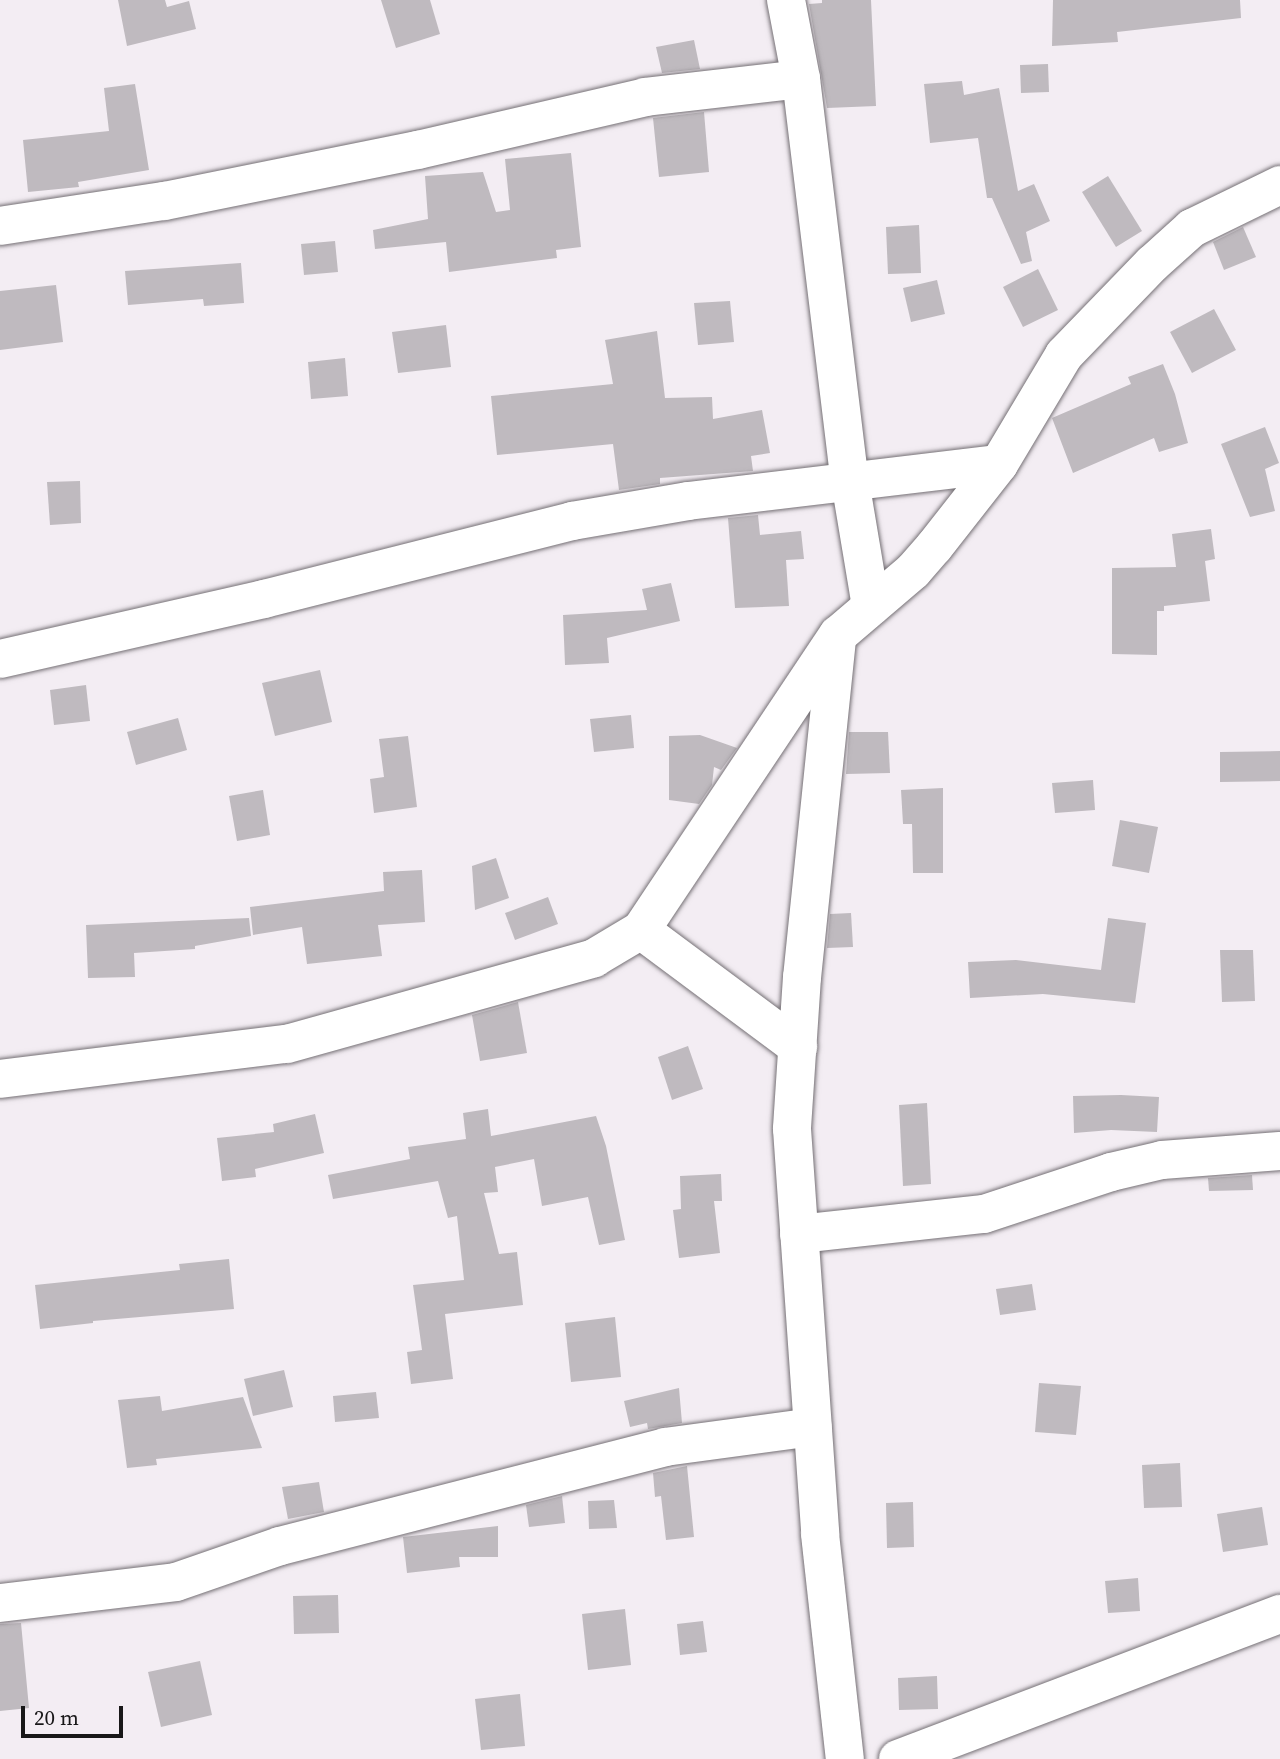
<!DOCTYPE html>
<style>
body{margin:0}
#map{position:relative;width:1280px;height:1759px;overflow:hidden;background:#f3edf3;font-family:"Source Serif 4",serif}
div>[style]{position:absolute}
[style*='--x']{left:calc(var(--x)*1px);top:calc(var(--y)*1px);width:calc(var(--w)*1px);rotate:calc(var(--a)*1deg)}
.building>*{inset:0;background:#bfbabf}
.roads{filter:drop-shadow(0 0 2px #757075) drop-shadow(0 0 2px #757075)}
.minor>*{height:38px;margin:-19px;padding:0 19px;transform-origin:19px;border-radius:19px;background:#fff}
span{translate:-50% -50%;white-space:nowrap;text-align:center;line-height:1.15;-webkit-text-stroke:5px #f3edf3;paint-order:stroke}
.scale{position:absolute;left:21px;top:1706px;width:102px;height:32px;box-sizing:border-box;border:4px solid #181718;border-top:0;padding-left:9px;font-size:21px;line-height:24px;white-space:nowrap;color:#181718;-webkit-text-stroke:5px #f3edf3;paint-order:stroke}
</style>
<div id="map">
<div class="building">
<div style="clip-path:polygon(118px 0,165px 0,167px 7px,189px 1px,196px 29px,127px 46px)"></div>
<div style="clip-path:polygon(381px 0,430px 0,440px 34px,396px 48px)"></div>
<div style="clip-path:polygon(822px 0,871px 0,876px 106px,827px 108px,809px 4px,822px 3px)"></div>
<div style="clip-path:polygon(1053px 0,1240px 0,1241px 18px,1117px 32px,1118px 42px,1052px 46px)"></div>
<div style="clip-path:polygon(694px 40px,700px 69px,662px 73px,656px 47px)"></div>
<div style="clip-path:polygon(1048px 64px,1049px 92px,1021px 93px,1020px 65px)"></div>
<div style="clip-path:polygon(962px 81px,964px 95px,999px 88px,1018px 191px,1034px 184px,1050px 221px,1026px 232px,1032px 261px,1021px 264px,992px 198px,987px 198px,978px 138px,930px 143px,924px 84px)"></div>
<div style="clip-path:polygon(135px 84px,149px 170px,78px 182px,79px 187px,28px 192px,23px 140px,109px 131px,104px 88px)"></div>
<div style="clip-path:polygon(704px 112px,709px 172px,659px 177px,653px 118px)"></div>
<div style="clip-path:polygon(571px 153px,581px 247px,556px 250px,557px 258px,449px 272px,446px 242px,375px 249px,373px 230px,428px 219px,425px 176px,483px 172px,496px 212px,510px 210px,505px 159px)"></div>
<div style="clip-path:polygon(1108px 176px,1142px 231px,1116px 247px,1082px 192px)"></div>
<div style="clip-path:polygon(919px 225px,921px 273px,888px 274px,886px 227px)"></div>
<div style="clip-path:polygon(1243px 227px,1256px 257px,1224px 270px,1213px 242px)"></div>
<div style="clip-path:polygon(335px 241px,338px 272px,304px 275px,301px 244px)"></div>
<div style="clip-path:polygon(241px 263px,244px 303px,204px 306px,203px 299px,128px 305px,125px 271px)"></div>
<div style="clip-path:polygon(1038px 269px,1058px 310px,1023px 327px,1003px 287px)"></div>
<div style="clip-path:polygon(937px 280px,945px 314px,911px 322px,903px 288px)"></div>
<div style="clip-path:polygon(56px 285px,63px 342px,0 350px,0 291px)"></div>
<div style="clip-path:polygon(730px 301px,734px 342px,698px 345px,694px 303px)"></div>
<div style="clip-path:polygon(1214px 309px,1236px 350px,1192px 373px,1170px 332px)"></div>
<div style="clip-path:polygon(446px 325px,451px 367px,398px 373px,392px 332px)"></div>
<div style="clip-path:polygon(657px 331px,665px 398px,712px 397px,713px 419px,762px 410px,770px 453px,751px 456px,753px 471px,660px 478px,660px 484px,619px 490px,613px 444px,497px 455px,491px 396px,613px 384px,605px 340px)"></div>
<div style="clip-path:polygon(345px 358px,348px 396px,311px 399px,308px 362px)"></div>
<div style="clip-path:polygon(1163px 364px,1175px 394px,1188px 443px,1159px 452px,1154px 438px,1073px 473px,1052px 418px,1131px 384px,1128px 377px)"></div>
<div style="clip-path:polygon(1265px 427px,1279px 463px,1265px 469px,1275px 511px,1250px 517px,1221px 444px)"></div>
<div style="clip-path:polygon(80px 481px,81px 523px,50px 525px,47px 482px)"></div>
<div style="clip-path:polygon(758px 515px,760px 535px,801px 531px,804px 559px,786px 560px,789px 606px,735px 608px,728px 518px)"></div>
<div style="clip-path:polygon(1211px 529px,1215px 559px,1205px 561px,1210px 601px,1164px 606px,1164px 611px,1157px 611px,1157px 655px,1112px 654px,1112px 568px,1176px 567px,1172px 534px)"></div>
<div style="clip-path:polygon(671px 583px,680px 621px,607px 638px,609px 663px,565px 665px,563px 615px,647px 610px,642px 589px)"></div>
<div style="clip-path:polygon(320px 670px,332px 722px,275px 736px,262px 683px)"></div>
<div style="clip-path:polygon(86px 685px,90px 721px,54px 725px,50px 690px)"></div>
<div style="clip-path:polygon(631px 715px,634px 748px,594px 752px,590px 719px)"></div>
<div style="clip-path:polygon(178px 718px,187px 750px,136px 765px,127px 732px)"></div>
<div style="clip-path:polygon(849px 732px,888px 732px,890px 773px,846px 774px)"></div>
<div style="clip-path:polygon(700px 735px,737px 748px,721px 770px,714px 767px,712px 785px,699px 804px,669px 800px,669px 736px)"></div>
<div style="clip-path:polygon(408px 736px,417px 807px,374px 813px,370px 779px,384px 777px,379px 739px)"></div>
<div style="clip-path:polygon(1280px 751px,1280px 781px,1220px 782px,1220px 752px)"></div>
<div style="clip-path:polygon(1093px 780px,1095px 810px,1055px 813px,1052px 783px)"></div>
<div style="clip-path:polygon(943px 788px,943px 873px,913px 873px,912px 824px,903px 824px,901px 790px)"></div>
<div style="clip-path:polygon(263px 790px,270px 835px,237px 841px,229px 796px)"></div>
<div style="clip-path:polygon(1120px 820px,1158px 827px,1149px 873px,1112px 866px)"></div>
<div style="clip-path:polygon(496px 858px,509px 898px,475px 910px,472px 866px)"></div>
<div style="clip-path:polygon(422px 870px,425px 922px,378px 925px,382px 956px,307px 964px,302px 927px,253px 935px,250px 907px,384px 891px,383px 872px)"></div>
<div style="clip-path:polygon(548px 897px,558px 924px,515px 940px,505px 913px)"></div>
<div style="clip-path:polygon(851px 913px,853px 947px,827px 948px,830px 914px)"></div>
<div style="clip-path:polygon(249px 918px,251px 936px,195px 946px,195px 949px,134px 953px,135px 977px,88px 978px,86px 925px)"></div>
<div style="clip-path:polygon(1108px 918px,1146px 923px,1135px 1003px,1043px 994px,970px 998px,968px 962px,1016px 960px,1101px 970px)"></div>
<div style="clip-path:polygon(1220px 950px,1253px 950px,1255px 1001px,1222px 1002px)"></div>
<div style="clip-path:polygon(518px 1002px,527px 1053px,480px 1061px,472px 1015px)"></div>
<div style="clip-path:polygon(688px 1046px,703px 1089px,672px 1100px,658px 1057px)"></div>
<div style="clip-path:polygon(1121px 1095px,1159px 1097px,1157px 1132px,1111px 1130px,1074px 1133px,1073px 1096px)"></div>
<div style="clip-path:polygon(927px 1103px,931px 1184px,903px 1186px,899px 1105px)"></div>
<div style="clip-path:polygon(488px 1109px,491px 1136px,596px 1116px,606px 1146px,625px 1240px,599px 1245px,588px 1197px,542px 1206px,534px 1159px,495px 1167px,498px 1192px,484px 1193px,499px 1254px,517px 1252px,523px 1305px,445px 1314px,453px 1379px,411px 1384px,407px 1352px,422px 1350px,413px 1285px,464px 1280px,457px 1216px,448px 1218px,438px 1181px,333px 1199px,328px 1175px,410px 1159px,408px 1147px,466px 1139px,463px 1113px)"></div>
<div style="clip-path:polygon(315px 1114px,324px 1153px,255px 1169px,256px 1177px,222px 1181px,217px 1138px,274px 1132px,273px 1124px)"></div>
<div style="clip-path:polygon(721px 1174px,722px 1201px,714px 1201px,720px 1253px,679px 1258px,673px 1210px,681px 1209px,680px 1176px)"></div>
<div style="clip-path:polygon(1252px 1175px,1253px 1190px,1209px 1191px,1208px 1178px)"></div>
<div style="clip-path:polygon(229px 1259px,234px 1309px,93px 1321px,93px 1323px,40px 1329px,35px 1285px,180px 1270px,179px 1264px)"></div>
<div style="clip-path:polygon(1032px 1284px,1036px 1310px,1000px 1315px,996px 1289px)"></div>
<div style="clip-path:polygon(615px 1317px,621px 1377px,571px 1382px,565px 1323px)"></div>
<div style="clip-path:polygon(284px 1370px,293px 1407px,253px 1416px,244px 1379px)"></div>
<div style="clip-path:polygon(1039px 1383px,1081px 1386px,1076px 1435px,1035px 1432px)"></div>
<div style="clip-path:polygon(679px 1388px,682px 1423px,648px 1429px,647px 1423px,630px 1427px,624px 1401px)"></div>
<div style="clip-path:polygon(376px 1392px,379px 1418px,335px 1422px,333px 1396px)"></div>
<div style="clip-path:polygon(160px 1396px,162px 1411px,243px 1397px,262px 1448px,156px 1459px,157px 1465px,127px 1468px,118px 1400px)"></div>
<div style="clip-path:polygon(1180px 1463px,1182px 1507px,1144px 1508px,1142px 1465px)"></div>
<div style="clip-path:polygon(687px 1466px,694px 1537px,666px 1540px,661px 1496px,655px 1497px,653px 1473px)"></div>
<div style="clip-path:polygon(319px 1482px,324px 1512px,288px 1519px,282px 1487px)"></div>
<div style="clip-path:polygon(562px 1496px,565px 1523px,529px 1527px,526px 1505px)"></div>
<div style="clip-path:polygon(614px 1500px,617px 1528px,589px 1529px,588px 1501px)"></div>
<div style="clip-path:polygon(913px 1502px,914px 1547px,887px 1548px,886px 1503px)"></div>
<div style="clip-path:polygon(1262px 1507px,1268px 1545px,1223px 1552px,1217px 1514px)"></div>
<div style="clip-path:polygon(498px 1526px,498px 1557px,459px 1557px,460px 1567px,407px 1573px,403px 1537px)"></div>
<div style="clip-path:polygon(1138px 1578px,1140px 1611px,1108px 1613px,1105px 1581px)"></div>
<div style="clip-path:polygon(338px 1595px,339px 1633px,294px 1634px,293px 1596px)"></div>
<div style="clip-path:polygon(625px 1609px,631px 1665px,588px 1670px,582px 1614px)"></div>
<div style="clip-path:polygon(703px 1621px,707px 1652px,680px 1655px,677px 1624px)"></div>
<div style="clip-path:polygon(21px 1623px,29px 1708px,0 1711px,0 1624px)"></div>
<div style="clip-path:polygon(200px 1661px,212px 1715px,161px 1727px,148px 1672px)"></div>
<div style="clip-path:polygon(937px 1676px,938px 1709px,899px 1710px,898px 1678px)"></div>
<div style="clip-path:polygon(520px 1694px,525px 1746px,481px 1750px,475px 1699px)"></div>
</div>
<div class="roads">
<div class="minor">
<div style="--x:786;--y:0;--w:80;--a:79.2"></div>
<div style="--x:801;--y:79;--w:405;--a:83.1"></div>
<div style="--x:850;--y:481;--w:127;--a:80.5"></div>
<div style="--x:0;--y:226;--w:166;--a:-8.7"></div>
<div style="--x:164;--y:201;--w:259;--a:-11.4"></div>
<div style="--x:418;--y:150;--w:233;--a:-13.1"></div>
<div style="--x:645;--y:97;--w:157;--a:-6.6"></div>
<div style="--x:837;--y:639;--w:340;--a:95.9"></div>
<div style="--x:802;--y:977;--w:152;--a:93.8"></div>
<div style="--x:792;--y:1129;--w:406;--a:86"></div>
<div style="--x:820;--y:1534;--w:226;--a:83.7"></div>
<div style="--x:0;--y:659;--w:271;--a:-12.8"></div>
<div style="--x:264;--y:599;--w:318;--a:-14.2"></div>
<div style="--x:572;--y:521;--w:118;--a:-9.8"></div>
<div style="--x:688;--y:501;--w:313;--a:-6.8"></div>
<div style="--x:641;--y:930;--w:196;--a:36.7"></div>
<div style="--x:0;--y:1079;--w:289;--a:-7"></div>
<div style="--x:287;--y:1044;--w:319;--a:-15.6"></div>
<div style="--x:594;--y:958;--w:55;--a:-30.8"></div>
<div style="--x:641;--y:930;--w:355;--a:-56.3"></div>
<div style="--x:838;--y:635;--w:99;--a:-40.5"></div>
<div style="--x:913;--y:571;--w:32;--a:-49"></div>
<div style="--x:934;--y:547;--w:105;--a:-51.9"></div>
<div style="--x:999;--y:464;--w:127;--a:-59.2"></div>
<div style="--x:1064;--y:355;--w:127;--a:-46"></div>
<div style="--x:1152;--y:264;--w:54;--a:-42"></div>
<div style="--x:1192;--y:228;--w:98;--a:-26"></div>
<div style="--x:799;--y:1234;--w:186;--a:-6.2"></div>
<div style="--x:984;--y:1214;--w:134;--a:-18.3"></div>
<div style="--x:1111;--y:1172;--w:52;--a:-13.2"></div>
<div style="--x:1162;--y:1160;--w:118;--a:-4.4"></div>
<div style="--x:0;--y:1603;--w:177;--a:-6.8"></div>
<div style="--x:176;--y:1582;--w:110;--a:-19.1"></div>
<div style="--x:280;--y:1546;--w:398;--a:-14.4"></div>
<div style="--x:665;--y:1447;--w:149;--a:-7.7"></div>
<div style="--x:898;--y:1759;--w:409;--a:-20.8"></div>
</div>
</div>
<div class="scale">20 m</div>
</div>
